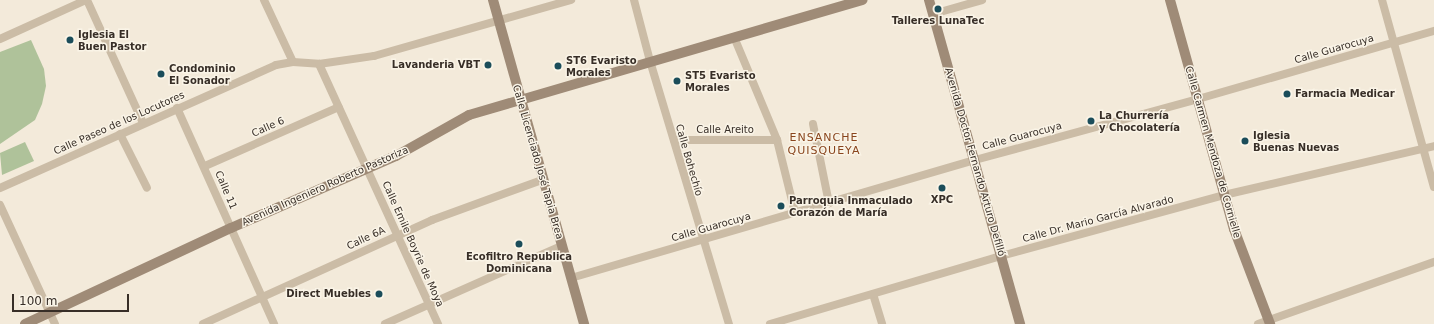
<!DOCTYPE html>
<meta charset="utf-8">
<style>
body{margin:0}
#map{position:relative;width:1434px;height:324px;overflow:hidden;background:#f3eada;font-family:"DejaVu Sans",sans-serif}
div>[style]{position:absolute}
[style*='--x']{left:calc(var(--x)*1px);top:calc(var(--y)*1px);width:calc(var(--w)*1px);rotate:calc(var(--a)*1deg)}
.green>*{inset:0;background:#afc29a}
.street>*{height:8px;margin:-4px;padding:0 4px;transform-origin:4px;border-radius:4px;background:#cbbca6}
.secondary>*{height:10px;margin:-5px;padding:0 5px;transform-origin:5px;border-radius:5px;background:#9f8b77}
.dots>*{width:11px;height:11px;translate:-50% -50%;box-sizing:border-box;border:2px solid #faf4e7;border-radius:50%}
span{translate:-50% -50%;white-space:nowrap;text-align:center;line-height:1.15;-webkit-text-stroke:3px #faf4e7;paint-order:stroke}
.poi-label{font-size:10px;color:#372e27;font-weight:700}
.left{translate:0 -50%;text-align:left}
.right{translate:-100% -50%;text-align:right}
.street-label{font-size:10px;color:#372e27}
.neighbourhood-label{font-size:11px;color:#89451d;letter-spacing:1px}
.scale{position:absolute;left:12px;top:294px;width:117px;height:18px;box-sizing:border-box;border:2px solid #372e27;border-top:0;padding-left:5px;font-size:12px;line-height:14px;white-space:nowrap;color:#372e27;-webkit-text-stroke:3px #faf4e7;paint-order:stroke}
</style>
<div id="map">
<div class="green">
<div style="clip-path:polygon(31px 40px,44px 69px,46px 86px,42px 104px,35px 120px,0 144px,0 52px)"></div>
<div style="clip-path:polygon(25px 142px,34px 161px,2px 175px,0 153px)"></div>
</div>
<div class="street">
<div style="--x:87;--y:0;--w:135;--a:65.5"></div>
<div style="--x:264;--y:0;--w:68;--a:64.9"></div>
<div style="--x:634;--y:0;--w:63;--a:75.3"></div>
<div style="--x:650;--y:61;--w:275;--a:73.3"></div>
<div style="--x:1382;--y:0;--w:194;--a:74.5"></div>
<div style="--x:933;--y:14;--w:51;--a:-15.9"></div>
<div style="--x:734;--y:37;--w:112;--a:67.3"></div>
<div style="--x:777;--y:140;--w:75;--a:76.1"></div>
<div style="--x:0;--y:39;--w:94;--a:-24.4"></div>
<div style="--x:319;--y:64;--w:286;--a:65.4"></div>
<div style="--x:177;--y:108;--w:237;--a:65.8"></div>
<div style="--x:813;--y:124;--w:81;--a:78.6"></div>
<div style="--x:120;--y:134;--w:60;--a:63.4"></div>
<div style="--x:674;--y:140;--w:103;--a:0"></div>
<div style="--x:205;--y:166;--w:146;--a:-23.8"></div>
<div style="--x:0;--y:188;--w:302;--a:-24"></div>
<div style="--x:276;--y:65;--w:17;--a:-10"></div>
<div style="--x:293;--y:62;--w:26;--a:4"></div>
<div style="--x:319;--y:64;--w:56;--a:-8.3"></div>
<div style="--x:374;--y:56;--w:205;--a:-15.9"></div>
<div style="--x:0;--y:205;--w:131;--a:65.2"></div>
<div style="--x:571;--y:278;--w:421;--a:-16.3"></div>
<div style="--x:975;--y:160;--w:231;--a:-15.3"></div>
<div style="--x:1198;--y:99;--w:246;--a:-16.1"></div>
<div style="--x:873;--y:294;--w:31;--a:73"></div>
<div style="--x:203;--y:324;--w:252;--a:-24.4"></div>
<div style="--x:432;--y:220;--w:117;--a:-20"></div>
<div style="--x:385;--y:324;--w:193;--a:-23.9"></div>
<div style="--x:770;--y:324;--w:241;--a:-16.4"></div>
<div style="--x:1001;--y:256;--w:231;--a:-15.3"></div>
<div style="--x:1224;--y:195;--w:216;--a:-13.1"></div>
<div style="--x:1258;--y:324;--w:187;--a:-19.4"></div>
</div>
<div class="secondary">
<div style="--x:493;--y:0;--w:337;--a:74.3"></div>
<div style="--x:929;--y:0;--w:337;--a:74.3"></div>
<div style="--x:1170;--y:0;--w:238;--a:74.4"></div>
<div style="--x:1234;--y:229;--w:102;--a:69.2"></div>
<div style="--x:25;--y:324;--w:227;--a:-25"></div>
<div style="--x:231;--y:228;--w:180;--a:-23.6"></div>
<div style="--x:396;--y:156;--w:84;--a:-29.3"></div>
<div style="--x:469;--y:115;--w:410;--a:-16.3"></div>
</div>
<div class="dots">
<div style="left:938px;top:9px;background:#1b4d5a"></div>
<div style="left:70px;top:40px;background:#1b4d5a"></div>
<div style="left:488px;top:65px;background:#1b4d5a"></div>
<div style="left:558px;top:66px;background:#1b4d5a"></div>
<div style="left:161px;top:74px;background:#1b4d5a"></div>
<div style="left:677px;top:81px;background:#1b4d5a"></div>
<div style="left:1287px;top:94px;background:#1b4d5a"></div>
<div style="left:1091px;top:121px;background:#1b4d5a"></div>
<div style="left:1245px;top:141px;background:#1b4d5a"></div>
<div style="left:942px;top:188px;background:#1b4d5a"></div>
<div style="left:781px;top:206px;background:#1b4d5a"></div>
<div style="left:519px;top:244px;background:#1b4d5a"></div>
<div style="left:379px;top:294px;background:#1b4d5a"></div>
</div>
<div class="poi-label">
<span style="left:938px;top:21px">Talleres LunaTec</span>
<span class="left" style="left:78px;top:40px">Iglesia El<br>Buen Pastor</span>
<span class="left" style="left:566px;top:66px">ST6 Evaristo<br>Morales</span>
<span class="right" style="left:480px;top:65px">Lavanderia VBT</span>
<span class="left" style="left:169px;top:74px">Condominio<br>El Sonador</span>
<span class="left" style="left:685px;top:81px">ST5 Evaristo<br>Morales</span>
<span class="left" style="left:1295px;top:94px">Farmacia Medicar</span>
<span class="left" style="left:1099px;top:121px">La Churrería<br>y Chocolatería</span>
<span class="left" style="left:1253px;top:141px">Iglesia<br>Buenas Nuevas</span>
<span class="left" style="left:789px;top:206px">Parroquia Inmaculado<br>Corazón de María</span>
<span style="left:942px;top:200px">XPC</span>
<span style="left:519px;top:262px">Ecofiltro Republica<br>Dominicana</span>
<span class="right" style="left:371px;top:294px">Direct Muebles</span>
</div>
<div class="street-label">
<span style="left:1334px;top:49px;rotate:-16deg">Calle Guarocuya</span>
<span style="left:119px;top:123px;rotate:-24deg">Calle Paseo de los Locutores</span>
<span style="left:268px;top:127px;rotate:-24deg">Calle 6</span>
<span style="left:725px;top:130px">Calle Areito</span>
<span style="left:1022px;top:136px;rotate:-15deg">Calle Guarocuya</span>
<span style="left:1213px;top:152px;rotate:74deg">Calle Carmen Mendoza de Cornielle</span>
<span style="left:689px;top:160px;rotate:74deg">Calle Bohechío</span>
<span style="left:538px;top:162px;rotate:74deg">Calle Licenciado José Tapia Brea</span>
<span style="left:975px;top:162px;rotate:74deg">Avenida Doctor Fernando Arturo Defilló</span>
<span style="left:325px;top:186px;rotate:-24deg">Avenida Ingeniero Roberto Pastoriza</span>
<span style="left:226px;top:190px;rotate:67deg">Calle 11</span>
<span style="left:1098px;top:219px;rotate:-15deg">Calle Dr. Mario García Alvarado</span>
<span style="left:711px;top:227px;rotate:-16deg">Calle Guarocuya</span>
<span style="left:366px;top:238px;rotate:-25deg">Calle 6A</span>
<span style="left:413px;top:244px;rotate:66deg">Calle Emile Boyrie de Moya</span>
</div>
<div class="neighbourhood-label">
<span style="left:824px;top:145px">ENSANCHE<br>QUISQUEYA</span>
</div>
<div class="scale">100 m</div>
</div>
